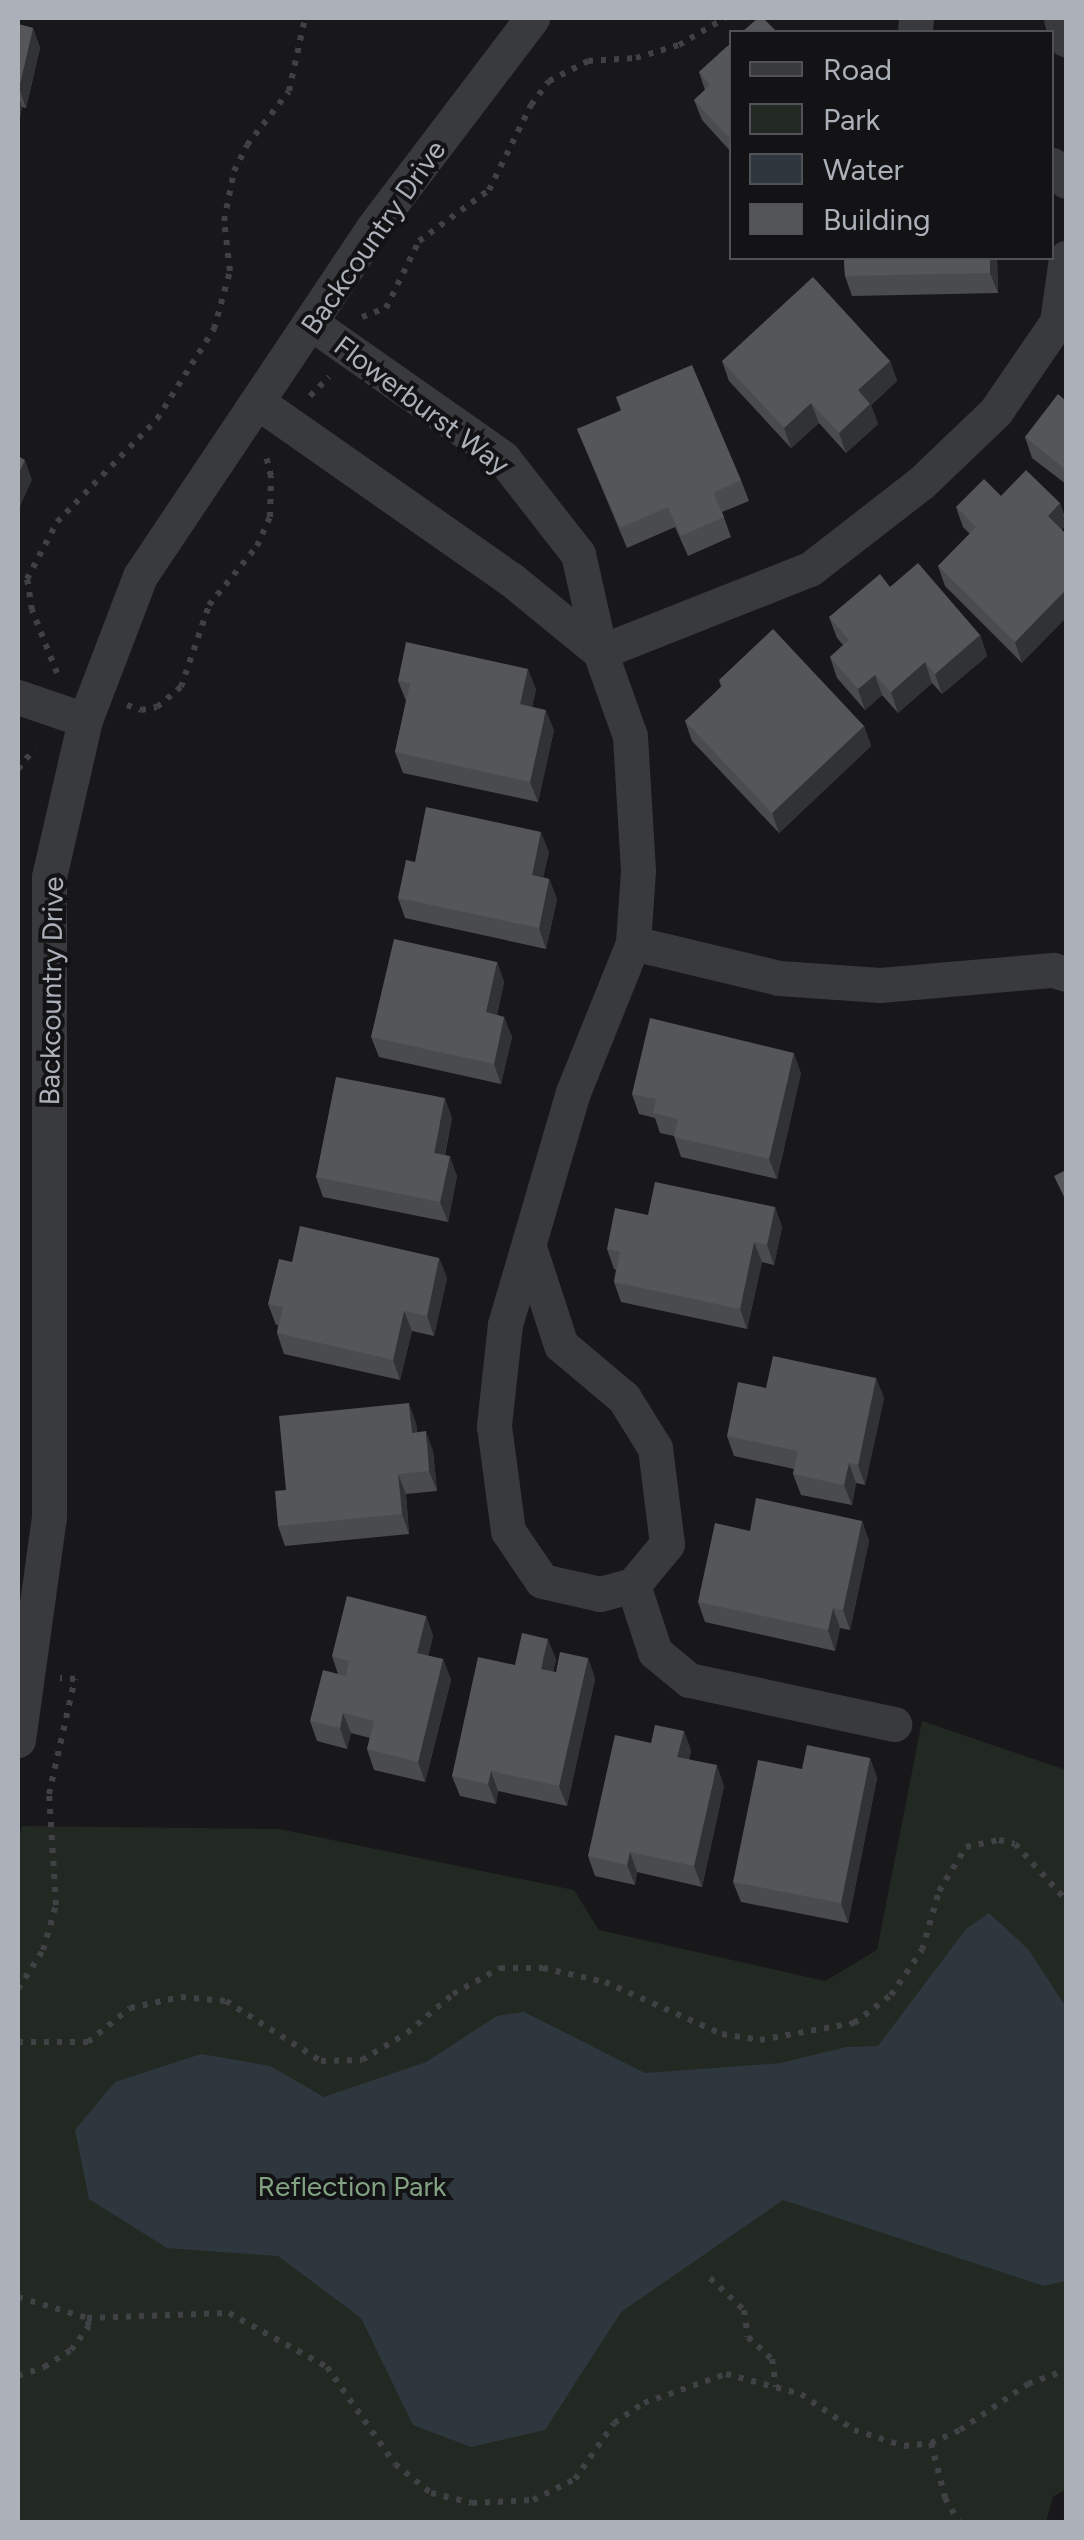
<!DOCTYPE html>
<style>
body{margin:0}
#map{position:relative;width:1084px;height:2540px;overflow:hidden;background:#18181a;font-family:Figtree,sans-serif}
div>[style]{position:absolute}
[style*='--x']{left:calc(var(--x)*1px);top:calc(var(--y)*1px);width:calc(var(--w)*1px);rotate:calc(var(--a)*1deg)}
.green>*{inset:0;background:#222922}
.water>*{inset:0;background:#2e373d}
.path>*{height:6px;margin-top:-3px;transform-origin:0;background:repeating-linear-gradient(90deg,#3f4145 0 5px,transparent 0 13px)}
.minor>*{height:35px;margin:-17.5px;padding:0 17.5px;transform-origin:17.5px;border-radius:17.5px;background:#393a3e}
.wall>*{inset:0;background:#494b4e}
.shaded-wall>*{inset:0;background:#313234}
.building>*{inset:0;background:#54565a}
span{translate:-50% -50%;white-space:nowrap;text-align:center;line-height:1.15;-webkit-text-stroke:8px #131315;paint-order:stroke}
.street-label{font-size:28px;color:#abb0b9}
.park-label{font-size:28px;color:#83a283}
.frame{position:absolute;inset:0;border:20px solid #abb0b9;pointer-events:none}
.legend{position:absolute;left:729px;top:30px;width:325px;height:230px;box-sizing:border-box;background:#131315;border:2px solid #505257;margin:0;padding:12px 18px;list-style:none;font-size:30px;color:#abb0b9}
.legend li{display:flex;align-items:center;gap:20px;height:50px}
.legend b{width:50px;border:2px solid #505257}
</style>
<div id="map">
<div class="green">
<div style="clip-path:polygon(922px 1721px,1066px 1770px,1066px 2489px,1053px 2497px,1046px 2522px,18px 2522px,18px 1844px,22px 1826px,279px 1829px,574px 1890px,599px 1930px,825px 1981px,877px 1950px)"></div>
</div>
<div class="water">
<div style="clip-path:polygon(989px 1913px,1028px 1949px,1066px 2007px,1066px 2281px,1044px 2286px,783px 2200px,621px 2312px,545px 2430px,471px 2447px,413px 2425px,361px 2318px,278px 2256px,167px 2248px,89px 2199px,75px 2130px,115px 2082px,201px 2054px,270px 2066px,324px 2097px,426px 2062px,497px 2016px,524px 2012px,645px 2073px,781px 2063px,846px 2047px,878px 2046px,966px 1929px)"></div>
</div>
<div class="path">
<div style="--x:362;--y:317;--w:26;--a:-21"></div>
<div style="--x:386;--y:308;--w:75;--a:-63.8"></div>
<div style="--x:419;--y:241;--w:87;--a:-36.1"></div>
<div style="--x:489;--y:190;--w:95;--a:-63.7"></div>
<div style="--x:531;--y:105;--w:30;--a:-53"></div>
<div style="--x:549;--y:81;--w:44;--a:-27.1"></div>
<div style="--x:588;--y:61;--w:48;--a:-3.6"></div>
<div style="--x:636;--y:58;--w:45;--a:-16.8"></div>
<div style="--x:679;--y:45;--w:53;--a:-30.4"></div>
<div style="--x:310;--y:396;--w:27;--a:-45"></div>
<div style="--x:57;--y:673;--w:68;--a:-111.6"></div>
<div style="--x:32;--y:610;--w:31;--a:-99"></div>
<div style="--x:27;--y:579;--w:64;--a:-62.2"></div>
<div style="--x:57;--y:522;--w:144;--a:-45.8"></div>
<div style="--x:157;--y:419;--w:107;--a:-57.7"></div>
<div style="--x:214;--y:329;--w:60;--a:-74.6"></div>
<div style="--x:230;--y:271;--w:50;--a:-96.8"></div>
<div style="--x:224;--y:221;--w:51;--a:-78.7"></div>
<div style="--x:234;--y:171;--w:29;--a:-63"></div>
<div style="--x:247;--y:145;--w:68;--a:-52.1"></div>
<div style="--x:289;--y:91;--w:75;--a:-77.6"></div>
<div style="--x:127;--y:705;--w:15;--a:20"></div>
<div style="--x:141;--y:710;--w:16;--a:-11"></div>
<div style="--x:157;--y:707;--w:31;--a:-40"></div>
<div style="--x:181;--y:687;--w:87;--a:-71.1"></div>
<div style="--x:209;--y:605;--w:76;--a:-50.9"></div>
<div style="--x:257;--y:546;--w:32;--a:-66"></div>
<div style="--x:270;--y:517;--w:41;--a:-88.6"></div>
<div style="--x:271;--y:476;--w:21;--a:-104"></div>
<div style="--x:18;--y:769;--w:26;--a:-51"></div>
<div style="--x:18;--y:1989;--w:46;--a:-57.3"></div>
<div style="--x:43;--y:1950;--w:47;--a:-73.9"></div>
<div style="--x:56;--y:1905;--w:111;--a:-93.6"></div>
<div style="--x:49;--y:1794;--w:118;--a:-77.3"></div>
<div style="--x:75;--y:1679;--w:15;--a:-176"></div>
<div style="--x:18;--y:2042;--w:70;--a:0"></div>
<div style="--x:88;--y:2042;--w:54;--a:-39"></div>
<div style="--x:130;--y:2008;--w:52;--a:-12.2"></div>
<div style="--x:181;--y:1997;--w:45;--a:5.1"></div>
<div style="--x:226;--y:2001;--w:112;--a:32.3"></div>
<div style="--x:321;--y:2061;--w:41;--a:-1.4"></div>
<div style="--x:362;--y:2060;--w:52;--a:-31"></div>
<div style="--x:407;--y:2033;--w:60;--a:-40.3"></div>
<div style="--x:453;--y:1994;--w:54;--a:-29"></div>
<div style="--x:500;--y:1968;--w:43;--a:0"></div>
<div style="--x:543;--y:1968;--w:64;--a:12.7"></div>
<div style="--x:605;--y:1982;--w:128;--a:24"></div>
<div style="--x:722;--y:2034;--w:38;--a:9"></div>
<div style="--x:760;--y:2040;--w:96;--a:-10.3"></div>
<div style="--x:854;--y:2023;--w:46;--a:-37.1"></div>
<div style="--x:891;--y:1995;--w:55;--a:-55.4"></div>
<div style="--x:922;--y:1950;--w:61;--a:-73.9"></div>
<div style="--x:939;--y:1891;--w:52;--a:-58.5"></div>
<div style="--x:966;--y:1847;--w:34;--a:-12"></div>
<div style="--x:999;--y:1840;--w:16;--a:14"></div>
<div style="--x:1015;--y:1844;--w:76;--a:47.7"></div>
<div style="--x:710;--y:2278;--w:47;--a:43.3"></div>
<div style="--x:744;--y:2310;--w:27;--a:82"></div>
<div style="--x:748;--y:2337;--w:33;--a:43"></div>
<div style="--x:772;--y:2359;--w:28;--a:82"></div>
<div style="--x:18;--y:2297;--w:72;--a:16.9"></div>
<div style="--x:87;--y:2318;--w:142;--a:-2"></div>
<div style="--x:229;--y:2313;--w:112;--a:28.9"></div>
<div style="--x:327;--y:2367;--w:118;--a:55"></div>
<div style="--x:395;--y:2464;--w:46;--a:38.9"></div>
<div style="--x:431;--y:2493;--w:42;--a:13.7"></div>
<div style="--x:472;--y:2503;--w:61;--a:-2.8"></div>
<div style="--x:533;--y:2500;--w:47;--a:-26.6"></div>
<div style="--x:575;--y:2479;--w:68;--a:-55.1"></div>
<div style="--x:614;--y:2423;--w:36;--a:-34"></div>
<div style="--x:644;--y:2403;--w:87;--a:-19.5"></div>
<div style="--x:726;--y:2374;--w:78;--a:14.9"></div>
<div style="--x:801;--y:2394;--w:64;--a:34.2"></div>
<div style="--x:854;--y:2430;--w:52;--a:17.7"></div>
<div style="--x:904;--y:2446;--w:27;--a:-6"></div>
<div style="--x:931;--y:2443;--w:32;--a:-24"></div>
<div style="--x:960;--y:2430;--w:82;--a:-34.1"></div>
<div style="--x:1028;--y:2384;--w:40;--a:-20.2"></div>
<div style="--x:18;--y:2376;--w:28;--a:-19"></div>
<div style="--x:44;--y:2367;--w:32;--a:-32"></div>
<div style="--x:71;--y:2350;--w:30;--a:-53"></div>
<div style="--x:89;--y:2326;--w:8;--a:-104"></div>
<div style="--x:931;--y:2443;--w:57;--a:75.7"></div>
<div style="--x:945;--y:2498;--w:28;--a:60"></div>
</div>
<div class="minor">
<div style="--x:1061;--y:18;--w:22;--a:77"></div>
<div style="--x:915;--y:32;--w:14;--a:-86"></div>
<div style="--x:1052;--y:165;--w:21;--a:49"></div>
<div style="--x:311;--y:323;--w:235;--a:35.1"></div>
<div style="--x:503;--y:458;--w:122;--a:52"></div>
<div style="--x:578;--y:554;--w:100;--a:77.3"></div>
<div style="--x:600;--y:652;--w:89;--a:70.3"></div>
<div style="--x:630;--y:736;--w:135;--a:86.6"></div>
<div style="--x:638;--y:871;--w:72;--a:94"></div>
<div style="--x:633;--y:943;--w:161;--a:111.9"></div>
<div style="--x:573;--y:1092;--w:242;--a:106.3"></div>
<div style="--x:505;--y:1324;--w:103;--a:96.2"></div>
<div style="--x:494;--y:1426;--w:106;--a:82.4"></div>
<div style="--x:508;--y:1531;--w:60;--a:55.8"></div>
<div style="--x:542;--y:1581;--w:59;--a:12.6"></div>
<div style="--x:600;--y:1594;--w:34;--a:-15"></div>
<div style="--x:633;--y:1585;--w:53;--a:-50.3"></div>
<div style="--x:667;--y:1544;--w:97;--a:-97.1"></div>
<div style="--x:655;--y:1448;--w:59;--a:-121.8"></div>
<div style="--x:624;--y:1398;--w:82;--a:-139.9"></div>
<div style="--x:561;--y:1345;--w:103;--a:-108.1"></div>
<div style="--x:259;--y:403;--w:309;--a:35"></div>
<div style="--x:512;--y:580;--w:114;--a:39.3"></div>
<div style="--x:600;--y:652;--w:226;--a:-21.6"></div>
<div style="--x:810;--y:569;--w:140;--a:-37.8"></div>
<div style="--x:921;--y:483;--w:104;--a:-43.8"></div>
<div style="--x:996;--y:411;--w:108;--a:-55.6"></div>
<div style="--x:1057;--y:322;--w:65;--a:-82"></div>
<div style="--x:18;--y:697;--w:71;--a:18.9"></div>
<div style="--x:633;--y:943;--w:150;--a:13.5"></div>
<div style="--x:779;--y:978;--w:101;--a:4"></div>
<div style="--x:880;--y:985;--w:174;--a:-5"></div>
<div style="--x:1053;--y:970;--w:14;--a:17"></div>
<div style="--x:633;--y:1585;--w:71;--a:71.8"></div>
<div style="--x:655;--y:1652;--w:44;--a:39.5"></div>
<div style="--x:689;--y:1680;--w:210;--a:12.1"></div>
<div style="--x:18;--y:1740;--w:225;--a:-82.1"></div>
<div style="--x:49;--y:1517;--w:640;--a:-90"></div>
<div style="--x:49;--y:877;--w:161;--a:-77.1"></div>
<div style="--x:85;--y:720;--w:154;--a:-69.1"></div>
<div style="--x:140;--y:576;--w:417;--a:-56.2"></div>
<div style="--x:372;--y:229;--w:265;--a:-52.8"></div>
</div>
<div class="wall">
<div style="clip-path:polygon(18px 24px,33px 28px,40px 48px,26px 108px,22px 107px,18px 127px)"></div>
<div style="clip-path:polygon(732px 42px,732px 153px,702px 120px,694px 100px,705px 90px,699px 72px)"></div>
<div style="clip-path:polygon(823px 258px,997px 258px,998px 293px,852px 296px,845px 276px,844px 260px,824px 260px)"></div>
<div style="clip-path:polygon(722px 361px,890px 361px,897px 381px,871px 405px,878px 424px,846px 453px,819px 423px,791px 448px,729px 381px)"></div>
<div style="clip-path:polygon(616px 397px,741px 480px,749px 501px,722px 512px,731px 537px,688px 556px,675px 527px,627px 548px,577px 429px,621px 411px)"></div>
<div style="clip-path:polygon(1066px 401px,1066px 484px,1032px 458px,1025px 437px)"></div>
<div style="clip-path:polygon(1001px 496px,1060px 503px,1066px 521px,1066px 525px,1062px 529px,1022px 663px,945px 586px,938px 566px,970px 534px,963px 527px,956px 507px)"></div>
<div style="clip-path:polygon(890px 587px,980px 635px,987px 656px,942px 694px,932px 683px,898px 713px,882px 695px,865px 710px,837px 678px,830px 657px,843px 645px,837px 638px,829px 617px)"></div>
<div style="clip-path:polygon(719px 680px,864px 726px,871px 746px,779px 833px,692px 741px,685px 721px,721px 687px)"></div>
<div style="clip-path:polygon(398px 681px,536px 689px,532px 707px,554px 730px,538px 802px,403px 773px,395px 752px,406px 701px)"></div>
<div style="clip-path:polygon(549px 852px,543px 877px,549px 879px,557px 899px,546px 949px,405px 918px,398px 898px,415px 862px)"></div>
<div style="clip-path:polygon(497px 962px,504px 982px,497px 1015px,504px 1017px,512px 1037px,501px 1084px,379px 1057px,371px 1037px)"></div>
<div style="clip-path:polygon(801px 1073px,777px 1179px,681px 1157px,674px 1136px,660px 1133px,655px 1118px,639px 1114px,632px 1094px)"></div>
<div style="clip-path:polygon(452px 1118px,445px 1155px,457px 1176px,448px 1222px,323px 1197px,316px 1177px)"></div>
<div style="clip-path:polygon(775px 1207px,782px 1227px,774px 1265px,762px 1262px,747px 1329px,621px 1302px,614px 1282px,616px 1270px,614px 1269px,607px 1249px,648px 1215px)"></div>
<div style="clip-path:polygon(439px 1258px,447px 1278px,434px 1336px,412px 1331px,400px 1380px,284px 1354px,277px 1333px,278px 1325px,276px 1325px,268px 1304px,292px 1262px)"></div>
<div style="clip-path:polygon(876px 1378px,884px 1398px,865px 1485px,856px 1483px,852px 1505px,801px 1495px,793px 1474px,794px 1469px,734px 1456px,727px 1436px,766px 1388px)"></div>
<div style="clip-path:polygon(416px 1423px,417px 1432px,433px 1451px,437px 1491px,406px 1494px,409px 1534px,285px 1546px,278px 1526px,286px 1490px)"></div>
<div style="clip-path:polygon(862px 1521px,869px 1541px,850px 1630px,840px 1628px,835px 1651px,705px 1622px,698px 1602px,750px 1531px)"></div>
<div style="clip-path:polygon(426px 1616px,433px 1636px,428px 1656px,443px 1659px,451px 1680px,425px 1782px,374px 1770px,367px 1749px,370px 1738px,351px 1733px,347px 1749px,317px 1741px,310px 1721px,338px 1674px,332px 1656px)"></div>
<div style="clip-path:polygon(588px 1658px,595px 1679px,567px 1806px,498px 1791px,496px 1804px,460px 1796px,452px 1776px,515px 1665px,556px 1659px,553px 1672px,556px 1672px)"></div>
<div style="clip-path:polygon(684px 1731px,691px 1751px,689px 1759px,724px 1786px,702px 1887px,637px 1872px,635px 1885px,595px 1876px,588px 1856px,651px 1743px)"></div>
<div style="clip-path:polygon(870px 1758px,877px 1778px,848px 1923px,741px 1902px,733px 1882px,802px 1769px)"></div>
</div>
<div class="shaded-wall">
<div style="clip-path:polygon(33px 28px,40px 48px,26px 108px,19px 88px)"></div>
<div style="clip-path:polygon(18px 94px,22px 107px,18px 127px)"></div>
<div style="clip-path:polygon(990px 258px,997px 258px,998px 293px,990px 273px)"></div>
<div style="clip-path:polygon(890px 361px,897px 381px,871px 405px,878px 424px,846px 453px,839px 433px,858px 390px)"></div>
<div style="clip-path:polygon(811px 403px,819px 423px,791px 448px,784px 428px)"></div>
<div style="clip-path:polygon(25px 460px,32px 480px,18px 511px,18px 475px)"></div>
<div style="clip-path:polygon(1060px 503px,1066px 525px,1056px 536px,1048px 516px)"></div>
<div style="clip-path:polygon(1066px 590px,1066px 618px,1022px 663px,1015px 642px)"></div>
<div style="clip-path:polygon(980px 635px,987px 656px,942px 694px,935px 674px)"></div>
<div style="clip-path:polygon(925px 662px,932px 683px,898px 713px,891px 692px)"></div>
<div style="clip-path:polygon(528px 669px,536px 689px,528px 725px,520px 704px)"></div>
<div style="clip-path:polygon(875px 675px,882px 695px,865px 710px,858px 689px)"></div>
<div style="clip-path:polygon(546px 710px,554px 730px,538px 802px,530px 782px)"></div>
<div style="clip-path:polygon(864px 726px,871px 746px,779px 833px,772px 813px)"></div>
<div style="clip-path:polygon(541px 832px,549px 852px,539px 895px,532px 875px)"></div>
<div style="clip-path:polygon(549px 879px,557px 899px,546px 949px,539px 928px)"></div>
<div style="clip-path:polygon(497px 962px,504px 982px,493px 1032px,486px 1012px)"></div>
<div style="clip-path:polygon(504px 1017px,512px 1037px,501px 1084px,494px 1064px)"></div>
<div style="clip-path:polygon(794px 1053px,801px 1073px,777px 1179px,769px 1159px)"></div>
<div style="clip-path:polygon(445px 1098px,452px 1118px,441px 1173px,434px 1153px)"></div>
<div style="clip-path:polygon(450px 1156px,457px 1176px,448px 1222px,440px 1202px)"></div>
<div style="clip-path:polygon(775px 1207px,782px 1227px,774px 1265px,767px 1245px)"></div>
<div style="clip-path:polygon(754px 1242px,762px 1262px,747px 1329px,740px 1309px)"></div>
<div style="clip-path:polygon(439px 1258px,447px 1278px,434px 1336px,427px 1316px)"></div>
<div style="clip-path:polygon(404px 1311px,412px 1331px,400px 1380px,393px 1360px)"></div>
<div style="clip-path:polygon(876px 1378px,884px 1398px,865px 1485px,858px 1465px)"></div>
<div style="clip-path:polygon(409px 1403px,416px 1423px,419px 1453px,412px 1433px)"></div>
<div style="clip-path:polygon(426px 1431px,433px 1451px,437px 1491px,429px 1471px)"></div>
<div style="clip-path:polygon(849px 1463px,856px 1483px,852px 1505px,844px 1485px)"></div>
<div style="clip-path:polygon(398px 1474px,406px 1494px,409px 1534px,402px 1514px)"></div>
<div style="clip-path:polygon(862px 1521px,869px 1541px,850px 1630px,843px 1610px)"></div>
<div style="clip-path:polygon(833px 1608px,840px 1628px,835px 1651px,828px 1630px)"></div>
<div style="clip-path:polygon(426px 1616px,433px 1636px,424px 1673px,417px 1653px)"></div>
<div style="clip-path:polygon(548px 1639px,556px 1659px,549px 1689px,541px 1669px)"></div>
<div style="clip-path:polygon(588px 1658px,595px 1679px,567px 1806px,559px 1786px)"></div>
<div style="clip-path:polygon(443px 1659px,451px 1680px,425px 1782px,418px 1762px)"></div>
<div style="clip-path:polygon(343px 1713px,351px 1733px,347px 1749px,340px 1728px)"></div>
<div style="clip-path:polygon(684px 1731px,691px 1751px,685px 1777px,677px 1757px)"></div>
<div style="clip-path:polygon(870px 1758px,877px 1778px,848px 1923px,841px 1903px)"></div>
<div style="clip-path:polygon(717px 1765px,724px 1786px,702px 1887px,694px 1866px)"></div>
<div style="clip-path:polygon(491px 1771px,498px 1791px,496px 1804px,488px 1784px)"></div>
<div style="clip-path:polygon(630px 1852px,637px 1872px,635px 1885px,627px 1865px)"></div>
</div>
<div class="building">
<div style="clip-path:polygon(758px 18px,763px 18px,777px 32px,742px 32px)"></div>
<div style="clip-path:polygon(18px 24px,33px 28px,19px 88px,18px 87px)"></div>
<div style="clip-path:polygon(732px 42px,732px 141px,694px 100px,710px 85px,699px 72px)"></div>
<div style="clip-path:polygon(844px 258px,990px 258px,990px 273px,845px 276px)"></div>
<div style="clip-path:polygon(813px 277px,890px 361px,858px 390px,870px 404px,839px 433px,811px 403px,784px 428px,722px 361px)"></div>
<div style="clip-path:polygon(692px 365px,741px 480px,713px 493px,724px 517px,681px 536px,668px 507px,620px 528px,577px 429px,622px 410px,616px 397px)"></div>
<div style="clip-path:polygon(1058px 394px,1066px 401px,1066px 470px,1025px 437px)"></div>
<div style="clip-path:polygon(18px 456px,25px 460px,18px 475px)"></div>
<div style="clip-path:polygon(1026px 470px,1060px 503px,1048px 516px,1066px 534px,1066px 590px,1015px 642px,938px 566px,976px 527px,956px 507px,984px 479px,1001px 496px)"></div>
<div style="clip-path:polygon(918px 563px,980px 635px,935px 674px,925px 662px,891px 692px,875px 675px,858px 689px,830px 657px,849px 640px,829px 617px,880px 574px,890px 587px)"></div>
<div style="clip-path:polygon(773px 629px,864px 726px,772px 813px,685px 721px,723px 685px,719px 680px)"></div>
<div style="clip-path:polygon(406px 642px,528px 669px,520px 704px,546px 710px,530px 782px,395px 752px,410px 683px,398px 681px)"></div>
<div style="clip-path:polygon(426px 807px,541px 832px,532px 875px,549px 879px,539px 928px,398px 898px,406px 860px,415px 862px)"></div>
<div style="clip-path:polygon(394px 939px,497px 962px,486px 1012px,504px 1017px,494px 1064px,371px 1037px)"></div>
<div style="clip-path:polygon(650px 1018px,794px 1053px,769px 1159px,674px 1137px,678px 1119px,653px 1113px,656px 1099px,632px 1094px)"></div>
<div style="clip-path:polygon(336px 1077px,445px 1098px,434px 1153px,450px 1156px,440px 1202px,316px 1177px)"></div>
<div style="clip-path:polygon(1066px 1170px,1066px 1201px,1054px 1176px)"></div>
<div style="clip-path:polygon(655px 1182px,775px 1207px,767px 1245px,754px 1242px,740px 1309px,614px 1282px,620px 1252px,607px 1249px,615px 1208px,648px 1215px)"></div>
<div style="clip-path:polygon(300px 1226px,439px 1258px,427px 1316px,404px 1311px,393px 1360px,277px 1333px,283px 1307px,268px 1304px,279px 1259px,292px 1262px)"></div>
<div style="clip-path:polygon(773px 1356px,876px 1378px,858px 1465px,849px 1463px,844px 1485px,793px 1474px,798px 1451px,727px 1436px,738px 1382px,766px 1388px)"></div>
<div style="clip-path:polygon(409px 1403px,412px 1433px,426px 1431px,429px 1471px,398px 1474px,402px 1514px,278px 1526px,275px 1491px,286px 1490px,279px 1416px)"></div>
<div style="clip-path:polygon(756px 1498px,862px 1521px,843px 1610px,833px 1608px,828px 1630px,698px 1602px,715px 1523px,750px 1531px)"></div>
<div style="clip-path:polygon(347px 1596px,426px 1616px,417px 1653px,443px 1659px,418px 1762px,367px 1749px,374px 1721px,343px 1713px,340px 1728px,310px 1721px,323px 1670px,346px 1676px,349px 1661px,332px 1656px)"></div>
<div style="clip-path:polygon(522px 1633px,548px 1639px,541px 1669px,556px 1672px,560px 1652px,588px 1658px,559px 1786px,491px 1771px,488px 1784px,452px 1776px,478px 1657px,515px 1665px)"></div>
<div style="clip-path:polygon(655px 1725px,684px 1731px,677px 1757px,717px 1765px,694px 1866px,630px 1852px,627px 1865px,588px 1856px,615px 1735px,651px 1743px)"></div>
<div style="clip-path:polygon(807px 1745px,870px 1758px,841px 1903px,733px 1882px,758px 1760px,802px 1769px)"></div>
</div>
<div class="street-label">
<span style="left:373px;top:237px;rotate:-55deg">Backcountry Drive</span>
<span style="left:422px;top:405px;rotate:37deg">Flowerburst Way</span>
<span style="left:51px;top:991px;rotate:-89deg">Backcountry Drive</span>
</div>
<div class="park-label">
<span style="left:352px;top:2186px">Reflection Park</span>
</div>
<div class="frame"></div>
<ul class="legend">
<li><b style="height:12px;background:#393a3e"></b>Road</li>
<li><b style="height:28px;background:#222922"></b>Park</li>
<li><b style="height:28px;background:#2e373d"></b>Water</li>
<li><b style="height:28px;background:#54565a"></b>Building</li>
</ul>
</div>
